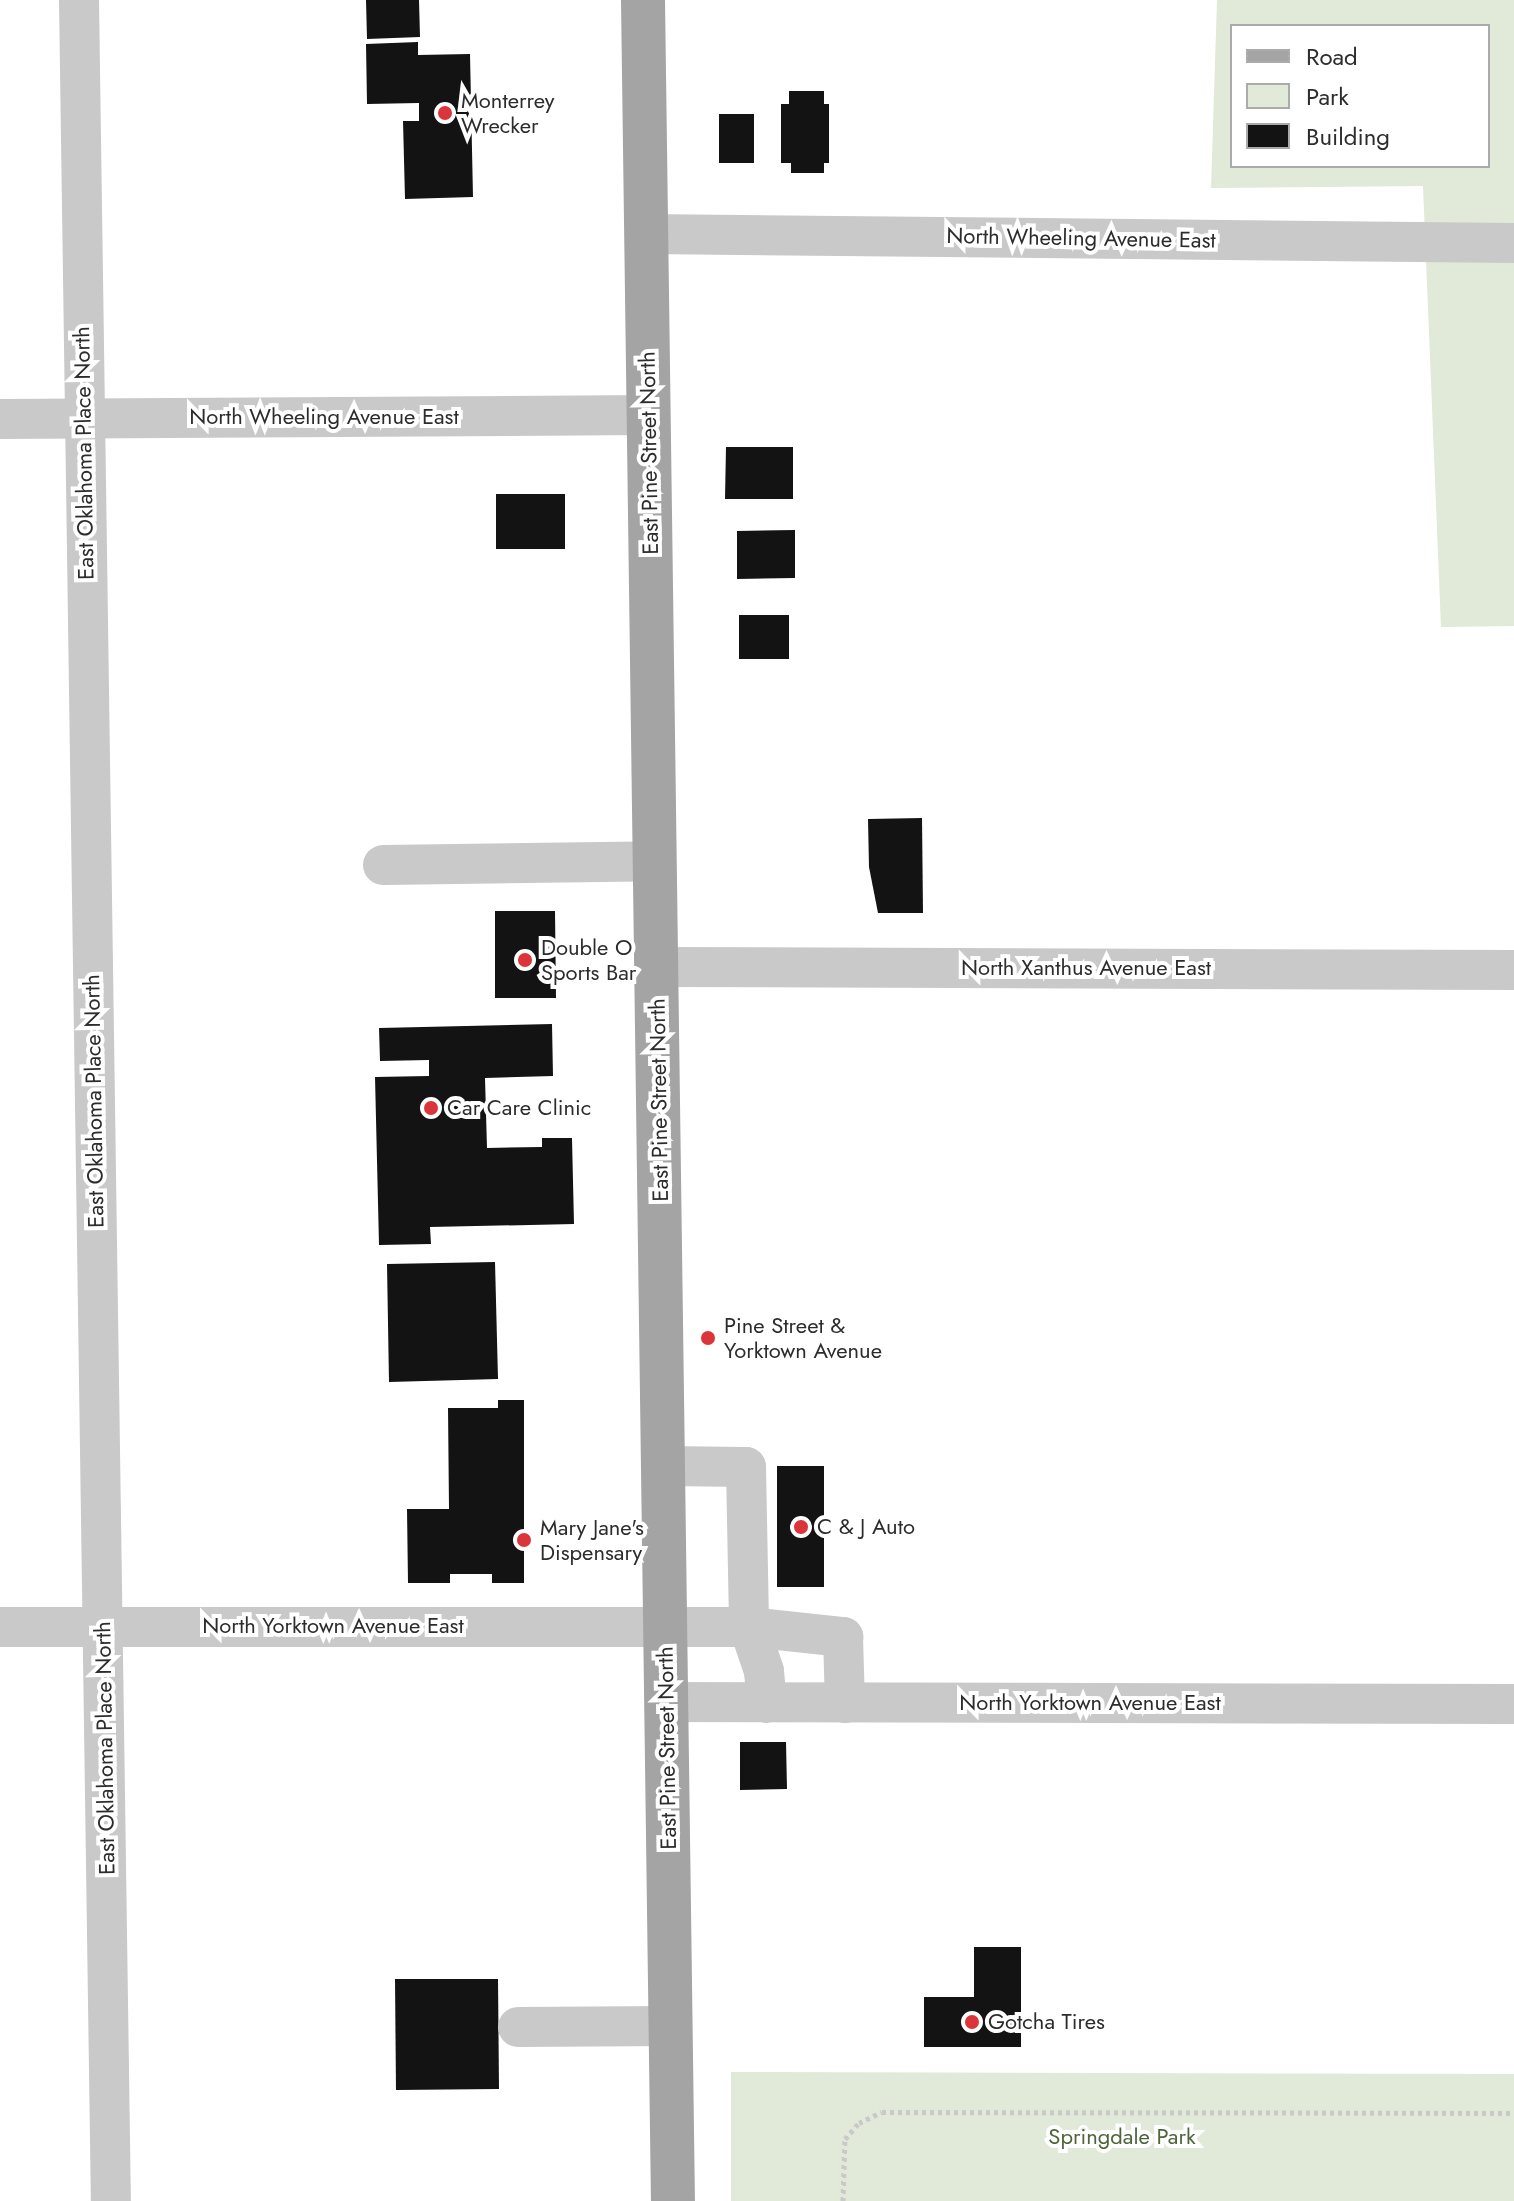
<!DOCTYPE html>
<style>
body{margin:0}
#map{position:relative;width:1514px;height:2201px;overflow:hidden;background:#fff;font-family:Jost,sans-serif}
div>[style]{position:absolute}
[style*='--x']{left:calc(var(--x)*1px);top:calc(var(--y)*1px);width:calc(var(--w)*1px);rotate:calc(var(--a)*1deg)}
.green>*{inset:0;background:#e1e9d9}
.building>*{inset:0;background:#131313}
.path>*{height:5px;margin-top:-2.5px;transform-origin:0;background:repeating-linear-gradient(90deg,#c9c9c9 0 4px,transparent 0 8px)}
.minor>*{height:40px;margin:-20px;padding:0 20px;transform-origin:20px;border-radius:20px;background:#c9c9c9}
.major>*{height:44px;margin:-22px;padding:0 22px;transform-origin:22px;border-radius:22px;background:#a4a4a4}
.dots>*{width:22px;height:22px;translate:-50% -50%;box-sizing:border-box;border:4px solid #fff;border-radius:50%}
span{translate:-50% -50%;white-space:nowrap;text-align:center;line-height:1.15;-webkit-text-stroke:8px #fff;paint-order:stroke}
.poi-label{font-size:22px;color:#2c2c2c}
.left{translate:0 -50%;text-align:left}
.street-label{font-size:22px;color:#2c2c2c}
.park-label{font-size:22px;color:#4e653c}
.legend{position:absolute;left:1230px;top:24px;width:260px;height:144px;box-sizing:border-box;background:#fff;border:2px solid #ababab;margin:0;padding:10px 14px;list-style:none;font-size:24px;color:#2c2c2c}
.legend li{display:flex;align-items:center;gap:16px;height:40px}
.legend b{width:40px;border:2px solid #ababab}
</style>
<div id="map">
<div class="green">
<div style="clip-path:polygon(evenodd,1217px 0,1514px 0,1514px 626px,1441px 627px,1423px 186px,1211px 188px,1217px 0,1232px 26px,1488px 26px,1488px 166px,1232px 166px,1232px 26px)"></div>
<div style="clip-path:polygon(731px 2072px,1514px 2074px,1514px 2201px,731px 2201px)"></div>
</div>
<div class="building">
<div style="clip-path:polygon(366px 0,419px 0,420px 37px,367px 39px)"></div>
<div style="clip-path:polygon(418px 42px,418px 55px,470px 54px,473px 197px,405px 199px,403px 121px,419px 121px,419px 103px,367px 104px,366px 44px)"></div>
<div style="clip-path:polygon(789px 91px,824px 91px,824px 104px,829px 104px,829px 163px,824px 163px,824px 173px,791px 173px,791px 163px,781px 163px,781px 104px,789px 104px)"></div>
<div style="clip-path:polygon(719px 114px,754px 114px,754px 163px,719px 163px)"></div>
<div style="clip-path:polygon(726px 447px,793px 447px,793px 499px,725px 499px)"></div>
<div style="clip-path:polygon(496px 494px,565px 494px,565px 549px,496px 549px)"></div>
<div style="clip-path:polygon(795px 530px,795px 578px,737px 579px,737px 531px)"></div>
<div style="clip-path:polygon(739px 615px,789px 615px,789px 659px,739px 659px)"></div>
<div style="clip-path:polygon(922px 818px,923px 913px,878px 913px,869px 867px,868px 819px)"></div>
<div style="clip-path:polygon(495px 911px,555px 911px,556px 998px,495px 998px)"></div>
<div style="clip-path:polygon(552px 1024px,553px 1076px,485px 1078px,487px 1148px,542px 1147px,542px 1138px,572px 1138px,574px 1224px,430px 1227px,431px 1244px,379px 1245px,375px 1077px,429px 1076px,429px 1060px,380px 1061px,379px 1028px)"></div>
<div style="clip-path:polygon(495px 1262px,498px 1379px,389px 1382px,387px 1264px)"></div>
<div style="clip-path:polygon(498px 1400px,524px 1400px,524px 1583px,492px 1583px,492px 1574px,450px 1574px,450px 1583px,408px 1583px,407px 1509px,449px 1509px,448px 1408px,498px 1408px)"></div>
<div style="clip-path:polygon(777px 1466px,824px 1466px,824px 1587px,777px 1587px)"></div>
<div style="clip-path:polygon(740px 1742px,786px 1742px,787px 1789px,740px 1790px)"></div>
<div style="clip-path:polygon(974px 1947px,1021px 1947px,1021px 2047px,924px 2047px,924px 1997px,974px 1997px)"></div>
<div style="clip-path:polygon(395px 1979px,498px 1979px,499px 2089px,396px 2090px)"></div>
</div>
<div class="path">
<div style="--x:843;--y:2201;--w:62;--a:-88.2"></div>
<div style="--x:845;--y:2139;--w:21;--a:-49"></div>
<div style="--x:859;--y:2123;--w:25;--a:-26"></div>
<div style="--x:882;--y:2112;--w:632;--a:0.09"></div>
</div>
<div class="minor">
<div style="--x:79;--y:0;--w:2201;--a:89.17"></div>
<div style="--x:647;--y:234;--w:867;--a:0.59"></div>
<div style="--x:0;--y:419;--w:648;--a:-0.35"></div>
<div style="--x:383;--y:865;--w:273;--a:-0.8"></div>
<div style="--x:658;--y:967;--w:856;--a:0.2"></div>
<div style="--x:664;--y:1466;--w:82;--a:0.7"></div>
<div style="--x:746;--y:1467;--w:160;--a:88.9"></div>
<div style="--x:749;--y:1627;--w:46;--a:71.2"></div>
<div style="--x:764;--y:1671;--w:32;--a:85"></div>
<div style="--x:0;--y:1627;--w:749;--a:0"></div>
<div style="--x:749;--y:1627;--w:95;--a:6.1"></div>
<div style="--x:843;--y:1637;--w:66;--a:88.3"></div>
<div style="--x:667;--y:1702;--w:847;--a:0.14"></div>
<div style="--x:518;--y:2027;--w:153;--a:-0.4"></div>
</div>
<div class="major">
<div style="--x:643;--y:0;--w:2201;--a:89.22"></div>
</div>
<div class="dots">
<div style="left:445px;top:113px;background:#dc343b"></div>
<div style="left:525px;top:960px;background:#dc343b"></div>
<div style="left:431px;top:1108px;background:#dc343b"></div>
<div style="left:708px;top:1338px;background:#dc343b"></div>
<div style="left:801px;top:1527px;background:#dc343b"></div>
<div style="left:524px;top:1540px;background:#dc343b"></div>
<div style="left:972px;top:2022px;background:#dc343b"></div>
</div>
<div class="poi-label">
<span class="left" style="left:461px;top:113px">Monterrey<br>Wrecker</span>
<span class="left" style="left:541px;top:960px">Double O<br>Sports Bar</span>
<span class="left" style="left:447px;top:1108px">Car Care Clinic</span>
<span class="left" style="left:724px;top:1338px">Pine Street &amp;<br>Yorktown Avenue</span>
<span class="left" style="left:540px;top:1540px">Mary Jane's<br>Dispensary</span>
<span class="left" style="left:817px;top:1527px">C &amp; J Auto</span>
<span class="left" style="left:988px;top:2022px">Gotcha Tires</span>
</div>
<div class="street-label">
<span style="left:1081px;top:238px;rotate:1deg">North Wheeling Avenue East</span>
<span style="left:324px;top:417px">North Wheeling Avenue East</span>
<span style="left:84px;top:453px;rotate:-91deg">East Oklahoma Place North</span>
<span style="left:649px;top:453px;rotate:-91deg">East Pine Street North</span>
<span style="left:1086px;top:968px">North Xanthus Avenue East</span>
<span style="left:659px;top:1100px;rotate:-91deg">East Pine Street North</span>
<span style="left:94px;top:1101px;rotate:-91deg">East Oklahoma Place North</span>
<span style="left:333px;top:1626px">North Yorktown Avenue East</span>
<span style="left:1090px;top:1703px">North Yorktown Avenue East</span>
<span style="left:105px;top:1748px;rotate:-91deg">East Oklahoma Place North</span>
<span style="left:667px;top:1748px;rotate:-91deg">East Pine Street North</span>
</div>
<div class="park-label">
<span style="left:1122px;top:2137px">Springdale Park</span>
</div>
<ul class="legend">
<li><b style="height:10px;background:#a4a4a4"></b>Road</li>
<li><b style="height:22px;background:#e1e9d9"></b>Park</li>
<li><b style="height:22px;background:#131313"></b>Building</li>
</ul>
</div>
